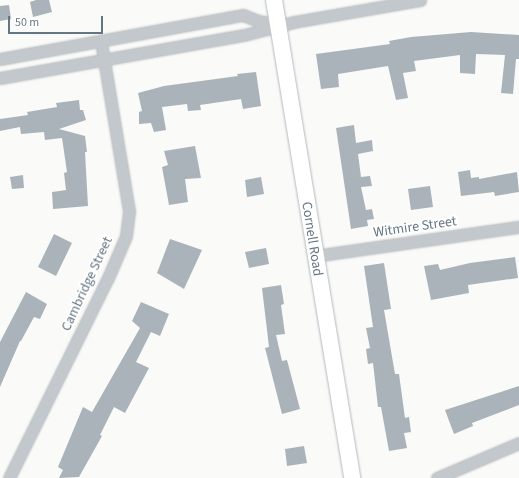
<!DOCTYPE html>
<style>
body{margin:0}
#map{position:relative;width:519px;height:478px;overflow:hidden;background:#fafaf8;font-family:"Source Sans 3",sans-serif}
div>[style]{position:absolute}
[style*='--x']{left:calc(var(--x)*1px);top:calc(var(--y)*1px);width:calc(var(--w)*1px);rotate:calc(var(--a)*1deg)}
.building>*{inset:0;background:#aab3b9}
.roads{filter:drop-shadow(0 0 1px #b3babf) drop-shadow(0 0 1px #b3babf)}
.street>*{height:11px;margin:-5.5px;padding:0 5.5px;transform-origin:5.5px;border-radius:5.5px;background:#c3c8cc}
.secondary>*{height:16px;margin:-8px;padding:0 8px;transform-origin:8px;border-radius:8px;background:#fff}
span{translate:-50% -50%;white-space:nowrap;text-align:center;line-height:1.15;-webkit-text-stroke:4px #fff;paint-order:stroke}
.street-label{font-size:14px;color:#657683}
.scale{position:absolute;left:8px;top:16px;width:95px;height:18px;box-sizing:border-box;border:2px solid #657683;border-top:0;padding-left:5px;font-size:12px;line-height:14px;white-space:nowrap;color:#657683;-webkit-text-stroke:3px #fff;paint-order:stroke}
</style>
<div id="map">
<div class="building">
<div style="clip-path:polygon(36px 0,49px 0,52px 12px,33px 17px,30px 2px)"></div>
<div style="clip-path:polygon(9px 5px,11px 19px,0 21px,0 6px)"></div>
<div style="clip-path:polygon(471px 32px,519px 35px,519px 59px,516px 59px,513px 94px,501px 93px,505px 55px,476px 54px,475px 74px,460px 73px,460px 55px,414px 61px,416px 71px,403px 73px,408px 98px,396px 100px,388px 66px,338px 74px,339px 87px,321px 89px,316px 54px,390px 44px,389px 41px,411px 37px)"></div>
<div style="clip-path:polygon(256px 72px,261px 106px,243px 109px,241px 99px,200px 105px,201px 110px,188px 111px,187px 104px,162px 107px,166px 130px,154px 132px,151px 123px,139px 124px,139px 112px,142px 111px,138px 93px,164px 86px,238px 76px,237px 74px)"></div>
<div style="clip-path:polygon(79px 100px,80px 110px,83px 110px,86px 120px,59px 129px,85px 136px,87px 152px,85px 152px,88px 206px,53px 209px,52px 192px,66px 190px,64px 173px,67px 172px,62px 138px,45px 140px,44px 132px,21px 134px,20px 127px,0 131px,0 119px,28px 115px,27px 112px,57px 107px,56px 103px)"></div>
<div style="clip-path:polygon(354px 125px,356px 143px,372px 140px,373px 151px,358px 154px,361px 177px,370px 176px,372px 186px,361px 187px,366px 210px,372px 209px,374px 219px,367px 220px,368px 226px,351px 229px,336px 128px)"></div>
<div style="clip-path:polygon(195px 146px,201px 178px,185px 179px,188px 202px,169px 205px,162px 167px,168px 165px,164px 151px)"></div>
<div style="clip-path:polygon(470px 170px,471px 178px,479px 177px,479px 179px,517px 172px,519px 192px,495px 196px,494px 192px,461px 196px,458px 172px)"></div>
<div style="clip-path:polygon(23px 175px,24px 188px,12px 189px,10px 177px)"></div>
<div style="clip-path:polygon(261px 177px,264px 194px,247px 197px,245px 180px)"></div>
<div style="clip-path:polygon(430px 186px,433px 207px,411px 210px,408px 189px)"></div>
<div style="clip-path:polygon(54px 234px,72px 243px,56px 276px,38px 267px)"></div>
<div style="clip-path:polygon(170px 239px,202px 250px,184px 289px,157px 273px)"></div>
<div style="clip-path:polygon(266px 248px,269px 264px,249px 268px,245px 252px)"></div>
<div style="clip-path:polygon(515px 257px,518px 278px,468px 285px,469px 293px,431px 300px,424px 266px,438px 264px,440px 270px,470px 263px)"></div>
<div style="clip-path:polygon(384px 263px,391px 309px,384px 310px,395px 374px,399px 374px,405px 418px,409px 417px,411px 432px,404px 433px,407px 448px,389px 451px,381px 407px,378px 407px,373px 363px,368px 364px,366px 349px,370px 348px,366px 328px,373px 327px,364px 266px)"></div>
<div style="clip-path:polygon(281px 285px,284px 304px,281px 305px,285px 334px,276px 335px,282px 361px,287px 360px,300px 409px,282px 414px,265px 348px,269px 347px,262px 288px)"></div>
<div style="clip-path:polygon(26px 292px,47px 304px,40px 319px,34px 317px,21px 341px,20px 341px,0 387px,0 342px)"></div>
<div style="clip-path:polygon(141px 302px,169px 314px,160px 336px,151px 332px,136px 362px,149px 368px,125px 413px,114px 407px,100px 435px,102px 436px,79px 477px,59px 478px,63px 470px,58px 467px,83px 407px,92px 412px,140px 328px,132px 321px)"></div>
<div style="clip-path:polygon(519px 386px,519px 405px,472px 423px,473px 426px,454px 434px,445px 410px)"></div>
<div style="clip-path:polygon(304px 446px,307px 463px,287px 466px,285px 449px)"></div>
</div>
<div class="roads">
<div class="street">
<div style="--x:0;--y:59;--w:247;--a:-10.3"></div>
<div style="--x:243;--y:15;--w:17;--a:21"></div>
<div style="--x:259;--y:21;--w:15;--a:11"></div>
<div style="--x:0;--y:78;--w:248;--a:-10"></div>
<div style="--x:244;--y:35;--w:52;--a:-14.6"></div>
<div style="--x:294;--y:22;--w:128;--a:-9.9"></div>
<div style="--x:314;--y:256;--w:207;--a:-8.1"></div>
<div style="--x:9;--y:478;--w:223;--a:-63.7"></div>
<div style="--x:108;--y:278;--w:46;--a:-66.8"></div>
<div style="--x:126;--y:236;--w:25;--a:-83"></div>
<div style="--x:129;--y:211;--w:172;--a:-99.4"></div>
<div style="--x:437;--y:478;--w:89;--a:-23.1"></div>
</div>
<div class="secondary">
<div style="--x:274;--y:0;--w:484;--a:80.7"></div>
</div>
</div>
<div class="street-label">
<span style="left:415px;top:227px;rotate:-8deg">Witmire Street</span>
<span style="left:312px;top:239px;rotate:81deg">Cornell Road</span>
<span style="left:87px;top:284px;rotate:-65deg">Cambridge Street</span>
</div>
<div class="scale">50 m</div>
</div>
